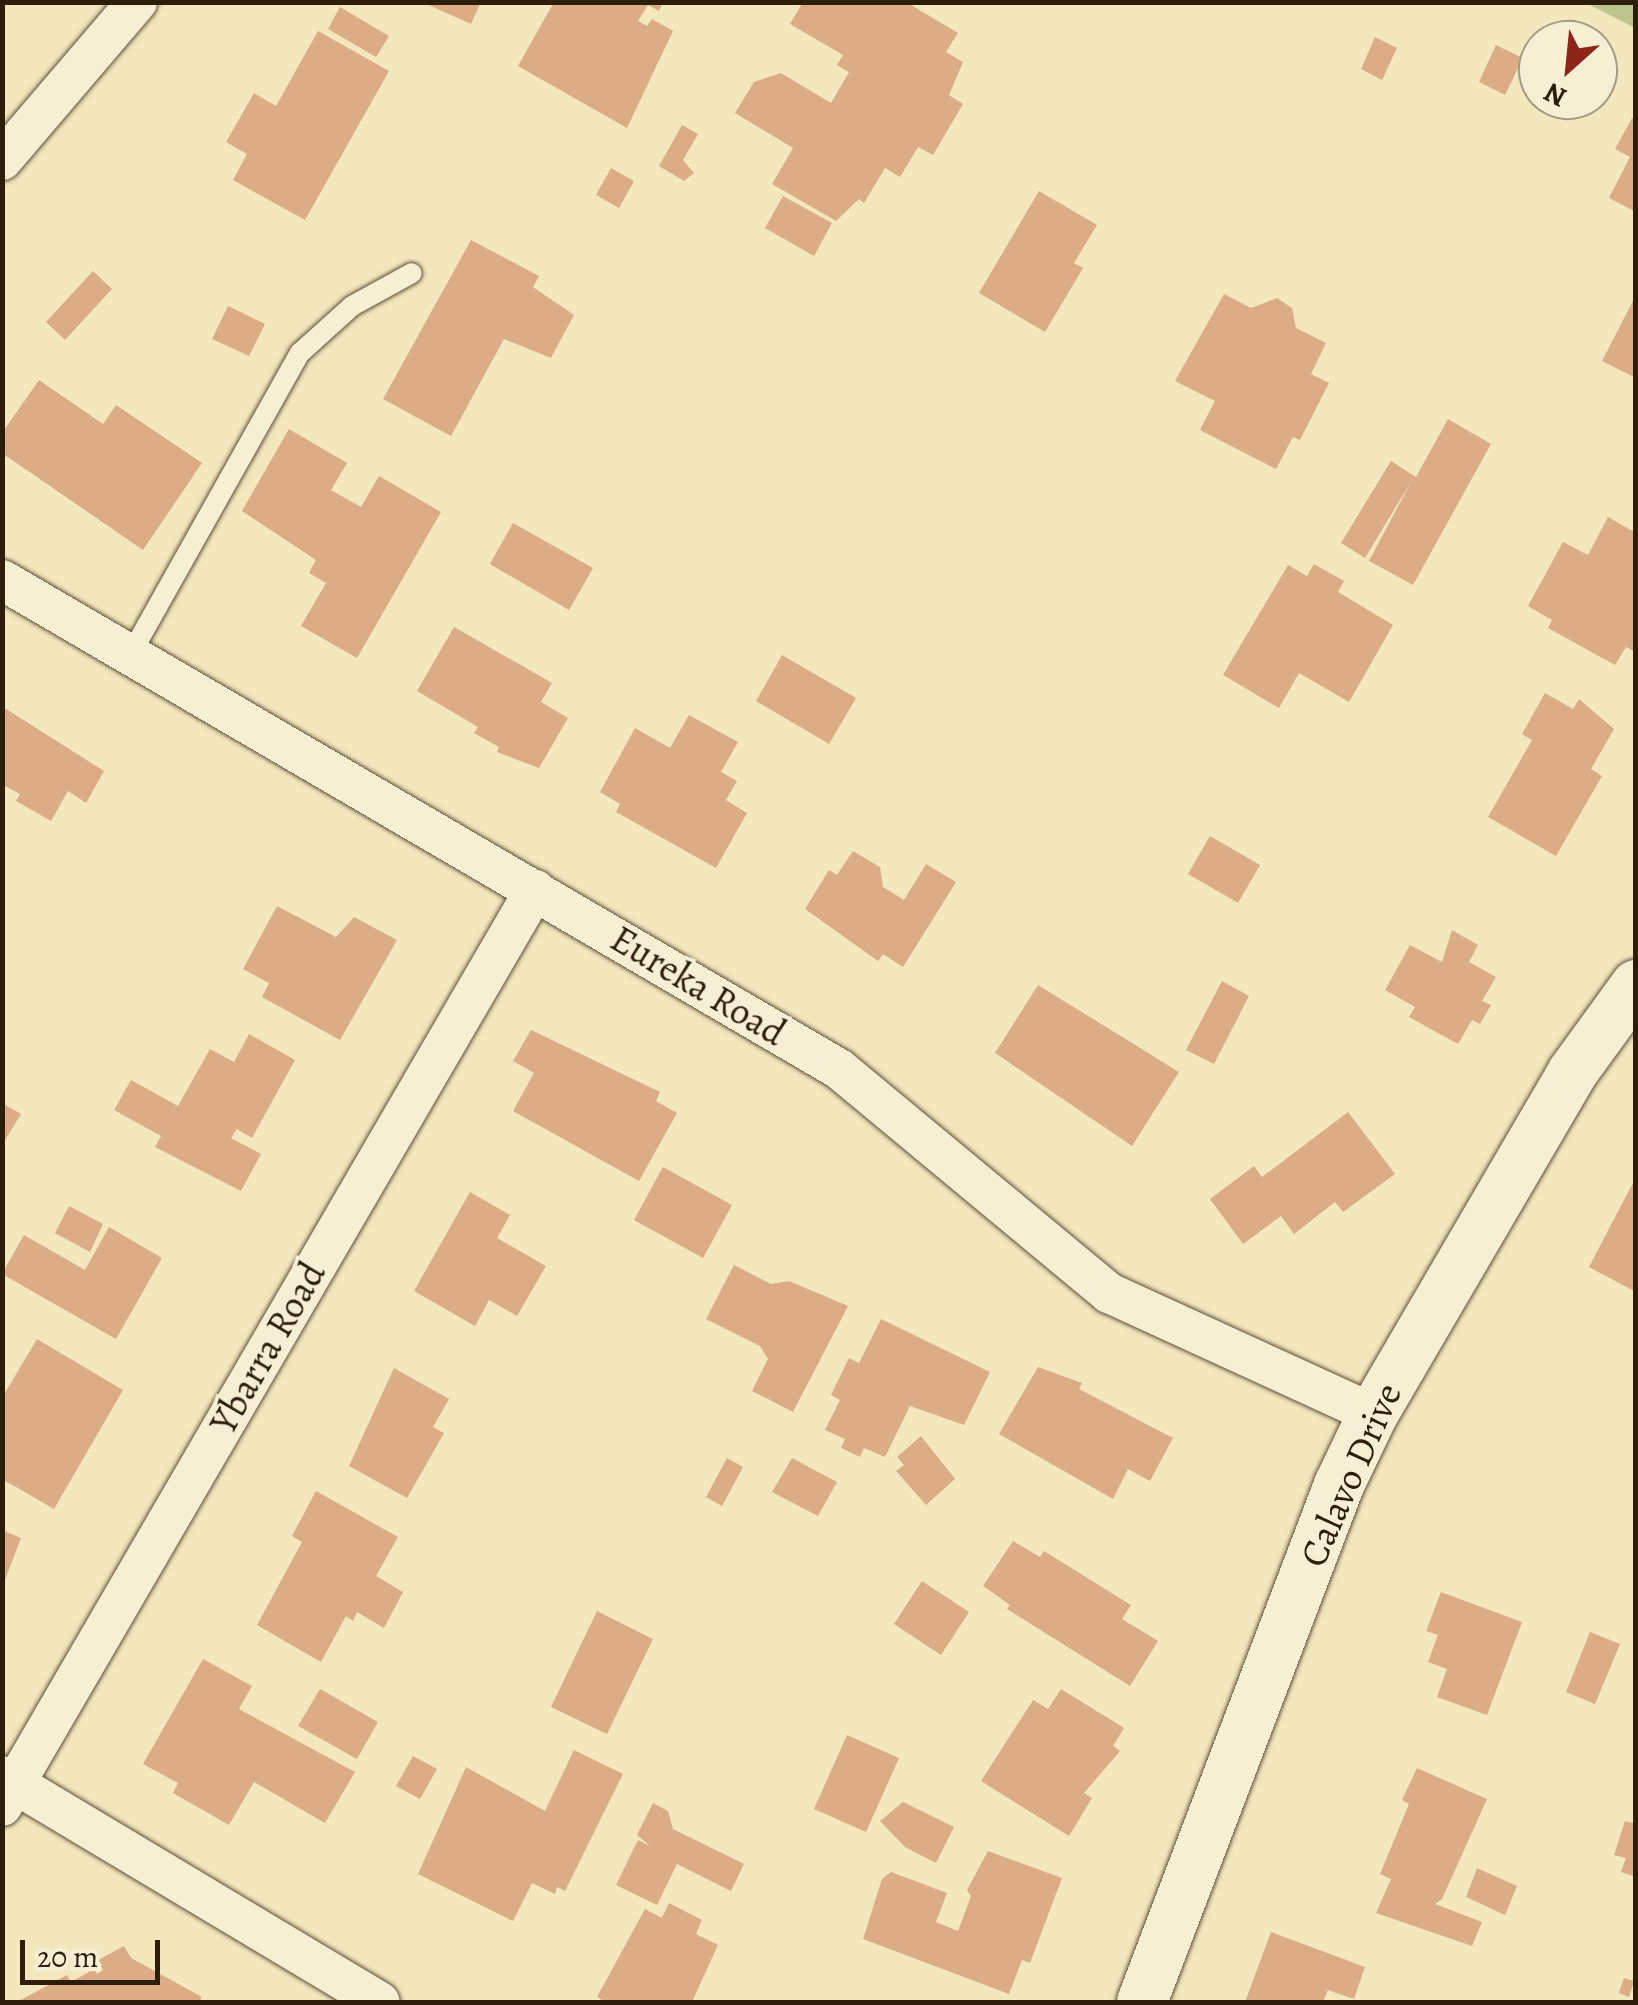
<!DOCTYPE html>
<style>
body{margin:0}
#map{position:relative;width:1638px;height:2005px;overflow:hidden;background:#f3e7bd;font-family:Alegreya,serif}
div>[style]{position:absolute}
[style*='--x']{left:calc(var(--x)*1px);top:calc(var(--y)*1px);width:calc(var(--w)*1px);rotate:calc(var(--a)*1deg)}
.green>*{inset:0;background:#bdc58f}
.building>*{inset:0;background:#dbac86}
.roads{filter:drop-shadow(0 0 2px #5e5038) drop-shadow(0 0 2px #5e5038)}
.service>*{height:20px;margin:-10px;padding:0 10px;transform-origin:10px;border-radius:10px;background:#f7efd4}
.minor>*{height:40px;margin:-20px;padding:0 20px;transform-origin:20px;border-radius:20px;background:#f7efd4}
.tertiary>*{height:50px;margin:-25px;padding:0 25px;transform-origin:25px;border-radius:25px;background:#f7efd4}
span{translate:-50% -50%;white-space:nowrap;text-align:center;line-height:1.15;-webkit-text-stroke:8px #f7efd4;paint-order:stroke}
.street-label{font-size:38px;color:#2d1d0b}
.frame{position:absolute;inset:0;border:5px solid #2d1d0b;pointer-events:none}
.north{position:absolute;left:1518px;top:20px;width:100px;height:100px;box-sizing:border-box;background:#f7efd4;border:2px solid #a69b84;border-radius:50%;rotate:207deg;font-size:28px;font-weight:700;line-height:40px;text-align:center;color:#2d1d0b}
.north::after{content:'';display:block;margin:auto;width:35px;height:45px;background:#8f2418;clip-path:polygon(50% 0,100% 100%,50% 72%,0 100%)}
.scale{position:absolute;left:20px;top:1940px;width:140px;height:45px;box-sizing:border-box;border:5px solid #2d1d0b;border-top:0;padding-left:12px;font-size:30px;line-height:35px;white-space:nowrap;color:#2d1d0b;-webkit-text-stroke:8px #f7efd4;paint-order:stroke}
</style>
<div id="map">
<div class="green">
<div style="clip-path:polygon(1586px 3px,1635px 3px,1635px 28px)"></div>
</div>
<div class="building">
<div style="clip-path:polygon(422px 2px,481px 2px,471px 24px)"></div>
<div style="clip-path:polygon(554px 2px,663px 2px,659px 11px,648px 5px,638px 21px,647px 26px,652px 19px,673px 31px,627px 128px,518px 66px)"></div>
<div style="clip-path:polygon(803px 2px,906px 2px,958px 33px,946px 52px,963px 62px,949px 95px,963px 104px,933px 155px,918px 147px,900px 177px,885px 168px,864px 203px,859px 199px,836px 221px,772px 184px,793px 148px,735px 113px,754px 82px,781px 73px,831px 103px,849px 72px,837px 65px,843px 55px,790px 24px)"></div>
<div style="clip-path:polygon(340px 7px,389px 36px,376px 57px,328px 29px)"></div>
<div style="clip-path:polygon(318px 31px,389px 71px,305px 220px,233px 180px,247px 154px,226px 142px,254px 93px,276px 106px)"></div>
<div style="clip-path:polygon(1375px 37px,1397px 48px,1382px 80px,1361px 69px)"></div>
<div style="clip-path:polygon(1496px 45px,1523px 58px,1505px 95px,1479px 82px)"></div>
<div style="clip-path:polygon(1632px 118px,1636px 120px,1636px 212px,1609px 198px,1630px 157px,1615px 149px)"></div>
<div style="clip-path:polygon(682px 125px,698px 134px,683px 160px,694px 173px,684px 181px,659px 166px)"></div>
<div style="clip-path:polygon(611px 168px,634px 181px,619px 208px,596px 195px)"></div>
<div style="clip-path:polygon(1039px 191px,1097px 225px,1074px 263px,1083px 268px,1045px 332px,979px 293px)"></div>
<div style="clip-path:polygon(783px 196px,832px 223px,814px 256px,765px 228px)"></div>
<div style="clip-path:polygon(471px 240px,539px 276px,533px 287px,574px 315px,551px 358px,504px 339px,451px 436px,383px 399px)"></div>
<div style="clip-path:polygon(93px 271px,112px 289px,65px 340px,46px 322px)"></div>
<div style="clip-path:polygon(1224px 294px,1251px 308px,1277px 298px,1292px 308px,1296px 328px,1326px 343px,1311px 374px,1329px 383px,1300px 440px,1293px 437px,1276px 469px,1200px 430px,1215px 401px,1175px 381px)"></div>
<div style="clip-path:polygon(1636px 295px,1636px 378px,1602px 361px)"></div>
<div style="clip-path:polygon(228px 306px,265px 324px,249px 356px,212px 339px)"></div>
<div style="clip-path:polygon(39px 380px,103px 424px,116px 405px,202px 463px,143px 550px,2px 453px,2px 433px)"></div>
<div style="clip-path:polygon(1448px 419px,1491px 444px,1413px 585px,1369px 561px,1412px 480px,1365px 558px,1341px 543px,1391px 461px,1416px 477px)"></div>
<div style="clip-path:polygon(289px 429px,347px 463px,331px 490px,361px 507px,379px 476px,441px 512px,357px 658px,301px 626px,326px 583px,309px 573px,316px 560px,242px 511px)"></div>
<div style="clip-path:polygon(1608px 517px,1636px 533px,1636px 652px,1626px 647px,1615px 665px,1548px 628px,1552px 620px,1528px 606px,1563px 542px,1588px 555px)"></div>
<div style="clip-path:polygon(513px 523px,593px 568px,569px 610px,490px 564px)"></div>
<div style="clip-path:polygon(1314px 564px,1344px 581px,1338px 592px,1393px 625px,1349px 702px,1299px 673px,1279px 708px,1223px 675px,1288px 565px,1307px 576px)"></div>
<div style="clip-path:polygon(454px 627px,552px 683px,541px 702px,568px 718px,539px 768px,497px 752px,499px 747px,474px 733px,478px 727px,417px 691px)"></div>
<div style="clip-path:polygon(782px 655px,856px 698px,829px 744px,756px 701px)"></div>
<div style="clip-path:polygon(1545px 693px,1573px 709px,1579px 699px,1614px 729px,1591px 769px,1602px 776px,1556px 856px,1488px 817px,1532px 740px,1522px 734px)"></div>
<div style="clip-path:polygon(3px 707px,104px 771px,86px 803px,68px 791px,51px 821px,16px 801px,20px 794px,3px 785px)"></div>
<div style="clip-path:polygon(689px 715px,738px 742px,721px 772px,737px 781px,726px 800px,747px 813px,716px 868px,616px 812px,620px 804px,600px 792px,635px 728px,670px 748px)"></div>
<div style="clip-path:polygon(1210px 836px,1260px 865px,1238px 903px,1188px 874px)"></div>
<div style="clip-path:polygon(853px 851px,880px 867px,883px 887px,904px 900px,926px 864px,956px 882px,903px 967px,883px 954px,878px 961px,805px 909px,829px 870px,837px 875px)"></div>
<div style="clip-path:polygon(277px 906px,336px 937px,354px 917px,397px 940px,340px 1040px,262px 997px,269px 983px,243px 969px)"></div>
<div style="clip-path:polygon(1452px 930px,1478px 945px,1469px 962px,1496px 977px,1482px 1001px,1491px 1005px,1480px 1024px,1472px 1020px,1458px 1044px,1409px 1017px,1415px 1007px,1385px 990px,1410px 945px,1442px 962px)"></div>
<div style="clip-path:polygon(1222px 981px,1249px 996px,1214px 1064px,1186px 1050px)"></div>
<div style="clip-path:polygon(1038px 985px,1179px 1072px,1132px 1146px,995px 1053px)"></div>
<div style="clip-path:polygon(531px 1030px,660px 1092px,656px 1101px,677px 1113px,639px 1181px,513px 1111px,534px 1073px,513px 1061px)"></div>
<div style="clip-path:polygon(249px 1034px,295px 1060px,252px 1138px,237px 1129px,231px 1138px,261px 1154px,241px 1191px,155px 1147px,161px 1136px,114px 1110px,131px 1080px,178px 1106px,210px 1049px,234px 1062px)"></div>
<div style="clip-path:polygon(2px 1103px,21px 1114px,2px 1145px)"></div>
<div style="clip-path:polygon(1348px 1112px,1395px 1174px,1343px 1212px,1335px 1202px,1294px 1234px,1281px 1216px,1243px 1244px,1210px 1199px,1254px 1166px,1262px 1177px)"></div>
<div style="clip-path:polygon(663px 1167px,732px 1205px,703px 1258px,634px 1220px)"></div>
<div style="clip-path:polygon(1636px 1177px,1636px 1292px,1589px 1267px)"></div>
<div style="clip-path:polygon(470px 1192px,510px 1215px,497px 1238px,546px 1266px,517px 1316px,489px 1300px,475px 1326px,414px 1291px)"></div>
<div style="clip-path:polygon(69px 1206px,103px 1224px,90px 1252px,55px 1233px)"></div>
<div style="clip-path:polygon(109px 1227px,162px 1258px,116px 1339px,2px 1274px,24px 1235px,85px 1270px)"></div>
<div style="clip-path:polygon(734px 1265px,771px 1284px,789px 1281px,848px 1306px,793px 1412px,752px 1391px,768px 1359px,760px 1346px,706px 1319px)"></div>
<div style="clip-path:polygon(881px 1319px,990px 1372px,964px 1425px,910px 1406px,885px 1457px,864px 1448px,860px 1457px,841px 1448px,845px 1439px,825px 1430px,840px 1400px,831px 1395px,849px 1358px,859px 1363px)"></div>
<div style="clip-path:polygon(37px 1339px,123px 1390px,54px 1509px,2px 1479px,2px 1398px)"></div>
<div style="clip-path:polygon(1038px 1367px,1082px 1383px,1079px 1389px,1173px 1438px,1150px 1481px,1128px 1469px,1113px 1499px,999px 1434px)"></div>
<div style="clip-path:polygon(394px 1368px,449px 1399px,433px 1427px,444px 1433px,407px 1498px,349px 1466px)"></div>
<div style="clip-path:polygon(921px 1436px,955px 1479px,926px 1505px,896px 1471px,904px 1465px,897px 1457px)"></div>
<div style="clip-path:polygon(727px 1458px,743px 1467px,722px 1506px,706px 1497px)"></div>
<div style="clip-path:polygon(792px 1458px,837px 1482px,818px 1516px,772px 1492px)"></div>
<div style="clip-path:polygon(316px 1491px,398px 1537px,376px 1576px,403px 1592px,384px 1628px,357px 1612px,353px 1621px,346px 1616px,321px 1662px,257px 1625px,302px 1542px,292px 1536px)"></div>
<div style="clip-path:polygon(2px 1530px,21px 1538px,3px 1585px,2px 1585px)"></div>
<div style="clip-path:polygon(1013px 1541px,1040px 1557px,1044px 1551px,1131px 1605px,1122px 1619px,1158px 1641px,1130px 1686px,1007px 1609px,1010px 1605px,983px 1586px)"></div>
<div style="clip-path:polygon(922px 1581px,969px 1612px,941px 1655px,894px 1624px)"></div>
<div style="clip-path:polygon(1441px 1592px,1522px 1622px,1487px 1715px,1437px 1697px,1447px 1669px,1428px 1662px,1438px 1635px,1426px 1631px)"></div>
<div style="clip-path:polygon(597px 1611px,653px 1639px,607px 1734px,551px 1707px)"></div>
<div style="clip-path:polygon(1590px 1632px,1620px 1644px,1595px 1704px,1566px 1692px)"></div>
<div style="clip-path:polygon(203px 1659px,252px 1686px,239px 1709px,355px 1772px,325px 1823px,254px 1782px,229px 1825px,173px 1793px,178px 1783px,143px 1764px)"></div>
<div style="clip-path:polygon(320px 1689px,378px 1722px,357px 1759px,298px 1726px)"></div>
<div style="clip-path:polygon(1061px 1689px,1124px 1728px,1113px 1746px,1120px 1751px,1084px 1793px,1092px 1798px,1069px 1836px,981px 1781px,1033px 1700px,1048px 1709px)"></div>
<div style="clip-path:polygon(847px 1735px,899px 1758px,866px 1832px,814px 1809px)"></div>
<div style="clip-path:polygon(574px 1750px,623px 1774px,565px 1891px,557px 1887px,555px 1894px,532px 1883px,513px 1921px,418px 1874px,466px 1767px,545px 1811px)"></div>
<div style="clip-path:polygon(413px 1756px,437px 1769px,420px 1799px,396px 1786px)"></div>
<div style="clip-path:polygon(1417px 1768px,1487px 1799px,1442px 1899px,1435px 1904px,1482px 1922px,1472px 1946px,1376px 1913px,1391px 1879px,1380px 1874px,1409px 1804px,1402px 1800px)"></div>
<div style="clip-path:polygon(903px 1802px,954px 1827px,936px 1863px,905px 1847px,880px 1821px)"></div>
<div style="clip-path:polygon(653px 1803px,668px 1811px,673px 1829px,744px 1864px,731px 1891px,677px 1864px,657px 1905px,616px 1885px,638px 1840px,650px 1846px,637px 1835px)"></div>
<div style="clip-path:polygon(1625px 1821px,1636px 1824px,1636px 1877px,1621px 1872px,1626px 1858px,1614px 1855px)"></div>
<div style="clip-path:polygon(988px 1851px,1062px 1878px,1030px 1963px,1022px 1960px,1009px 1994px,863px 1939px,882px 1879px,891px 1872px,947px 1893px,936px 1922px,958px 1931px,971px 1896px,967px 1890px)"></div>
<div style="clip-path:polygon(1477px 1868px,1517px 1886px,1505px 1915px,1466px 1897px)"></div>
<div style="clip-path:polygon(669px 1903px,702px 1920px,696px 1934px,718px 1945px,692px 2002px,606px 2002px,597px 1997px,645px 1909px,662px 1918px)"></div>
<div style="clip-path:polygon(1271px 1932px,1365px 1967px,1354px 1999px,1328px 1990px,1323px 2002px,1245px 2002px)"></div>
<div style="clip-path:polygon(124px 1946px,131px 1958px,202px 1997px,199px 2002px,17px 2002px,67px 1975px,71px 1982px,94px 1969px,97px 1974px,103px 1970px,98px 1960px)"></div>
<div style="clip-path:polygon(1624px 1978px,1634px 1981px,1629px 1997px,1619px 1993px)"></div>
</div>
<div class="roads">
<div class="service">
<div style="--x:132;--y:652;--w:343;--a:-60.7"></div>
<div style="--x:300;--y:353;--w:70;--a:-42.1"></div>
<div style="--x:352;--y:306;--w:68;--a:-28.8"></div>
</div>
<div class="minor">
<div style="--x:2;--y:160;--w:208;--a:-49.5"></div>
<div style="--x:2;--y:580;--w:969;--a:30.29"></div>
<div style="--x:839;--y:1069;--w:351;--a:39.7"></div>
<div style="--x:1109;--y:1293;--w:290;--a:24.6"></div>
<div style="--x:2;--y:1776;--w:440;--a:30.9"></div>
<div style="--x:2;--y:1806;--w:1060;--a:-59.81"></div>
</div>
<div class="tertiary">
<div style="--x:1142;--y:2002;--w:553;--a:-69.14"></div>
<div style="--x:1339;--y:1485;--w:79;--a:-64.4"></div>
<div style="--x:1373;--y:1414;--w:395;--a:-59.7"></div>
<div style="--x:1572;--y:1073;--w:109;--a:-54"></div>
</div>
</div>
<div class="street-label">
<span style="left:698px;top:986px;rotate:31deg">Eureka Road</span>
<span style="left:268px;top:1348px;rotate:-60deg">Ybarra Road</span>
<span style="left:1351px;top:1475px;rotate:-66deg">Calavo Drive</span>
</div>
<div class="frame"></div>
<div class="north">N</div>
<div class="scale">20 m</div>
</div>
